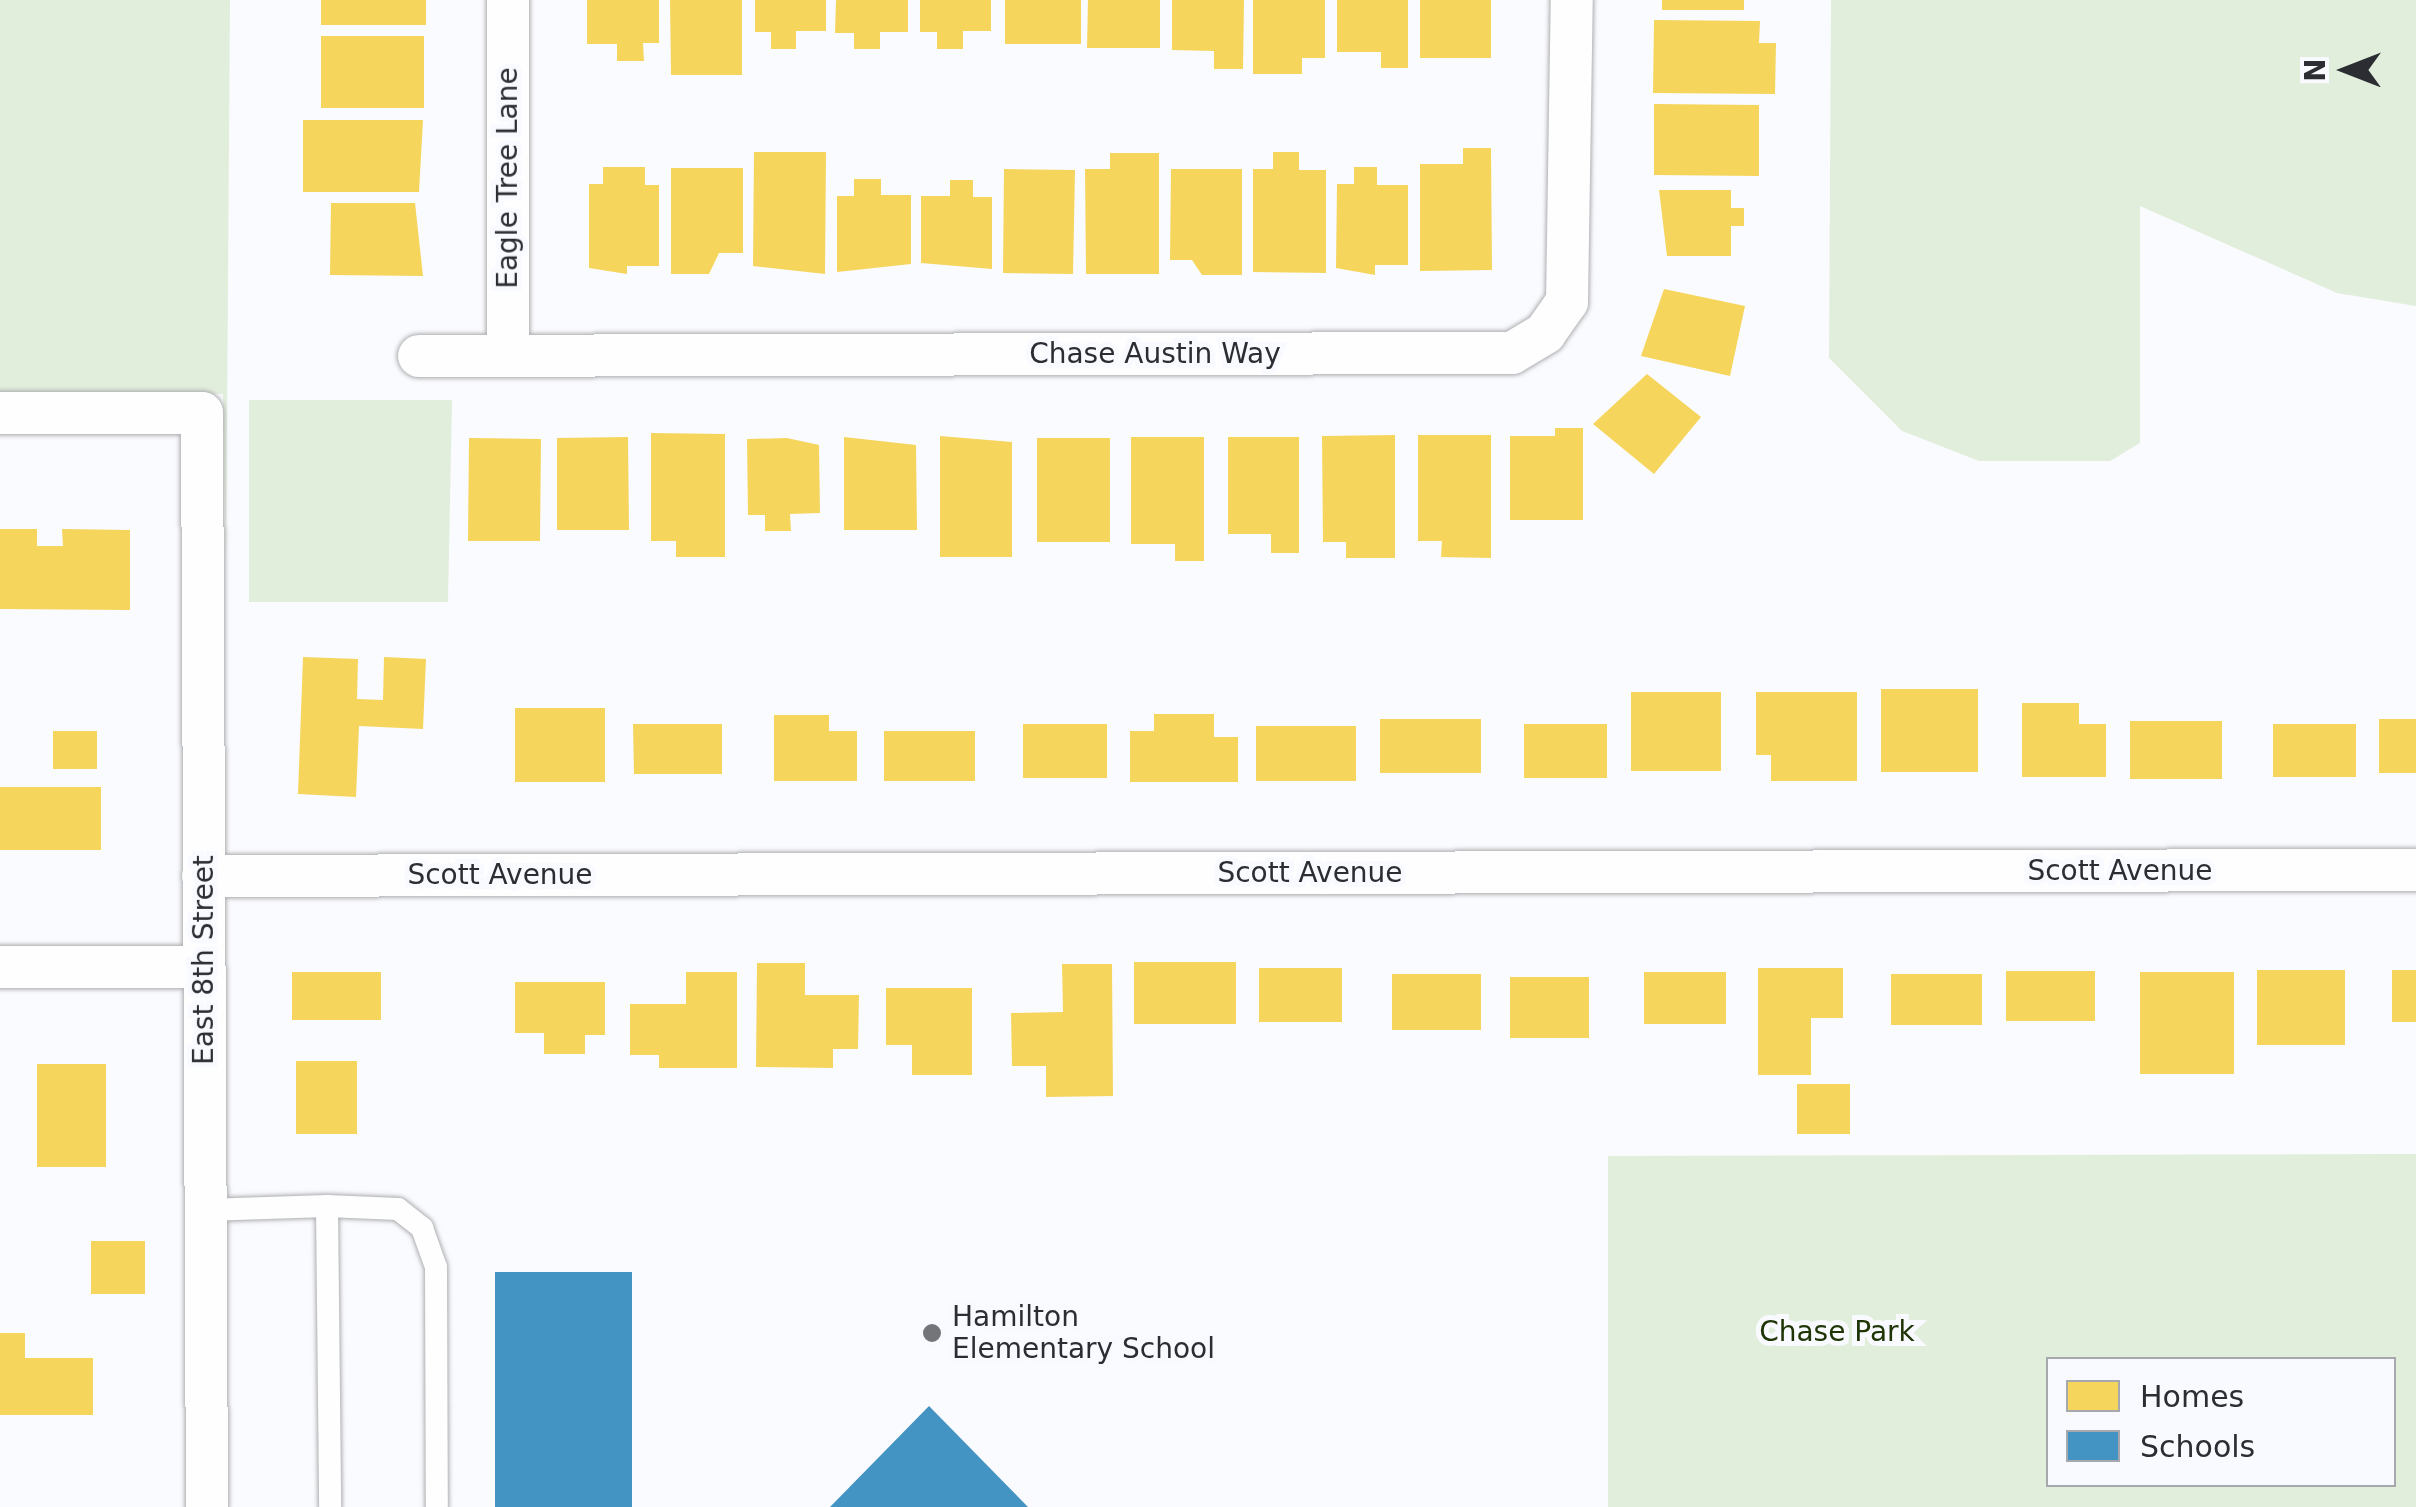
<!DOCTYPE html>
<style>
body{margin:0}
#map{position:relative;width:2416px;height:1507px;overflow:hidden;background:#fafbfe;font-family:"DejaVu Sans",sans-serif}
div>[style]{position:absolute}
[style*='--x']{left:calc(var(--x)*1px);top:calc(var(--y)*1px);width:calc(var(--w)*1px);rotate:calc(var(--a)*1deg)}
.green>*{inset:0;background:#e2eedc}
.homes>*{inset:0;background:#f6d55c}
.schools>*{inset:0;background:#4393c3}
.roads{filter:drop-shadow(0 0 2px #aeafb2) drop-shadow(0 0 2px #aeafb2)}
.service>*{height:22px;margin:-11px;padding:0 11px;transform-origin:11px;border-radius:11px;background:#fefeff}
.minor>*{height:42px;margin:-21px;padding:0 21px;transform-origin:21px;border-radius:21px;background:#fefeff}
.dots>*{width:28px;height:28px;translate:-50% -50%;box-sizing:border-box;border:5px solid #f9faff;border-radius:50%}
span{translate:-50% -50%;white-space:nowrap;text-align:center;line-height:1.15;-webkit-text-stroke:10px #f9faff;paint-order:stroke}
.street-label{font-size:28px;color:#2c2d32}
.poi-label{font-size:28px;color:#2c2d32}
.left{translate:0 -50%;text-align:left}
.park-label{font-size:28px;color:#203506}
.legend{position:absolute;left:2046px;top:1357px;width:350px;height:130px;box-sizing:border-box;background:#f9faff;border:2px solid #a7a8ad;margin:0;padding:12px 18px;list-style:none;font-size:30px;color:#2c2d32}
.legend li{display:flex;align-items:center;gap:20px;height:50px}
.legend b{width:50px;border:2px solid #a7a8ad}
.north{position:absolute;left:2296px;top:20px;width:100px;height:100px;-webkit-text-stroke:8px #f9faff;paint-order:stroke;rotate:270deg;font-size:28px;font-weight:700;line-height:40px;text-align:center;color:#2c2d32}
.north::after{content:'';display:block;margin:auto;width:35px;height:45px;background:#2c2d32;clip-path:polygon(50% 0,100% 100%,50% 72%,0 100%)}
</style>
<div id="map">
<div class="green">
<div style="clip-path:polygon(0 0,230px 0,226px 568px,223px 394px,0 395px)"></div>
<div style="clip-path:polygon(1831px 0,2416px 0,2416px 306px,2337px 293px,2140px 206px,2140px 443px,2110px 461px,1979px 461px,1902px 431px,1829px 358px)"></div>
<div style="clip-path:polygon(249px 400px,452px 400px,448px 602px,249px 602px)"></div>
<div style="clip-path:polygon(evenodd,2416px 1154px,2416px 1507px,1608px 1507px,1608px 1156px,2416px 1154px,2048px 1360px,2394px 1360px,2394px 1484px,2048px 1484px,2048px 1360px)"></div>
</div>
<div class="homes">
<div style="clip-path:polygon(321px 0,426px 0,426px 25px,321px 25px)"></div>
<div style="clip-path:polygon(587px 0,659px 0,659px 43px,643px 43px,644px 61px,617px 61px,617px 44px,587px 44px)"></div>
<div style="clip-path:polygon(670px 0,742px 0,742px 75px,671px 75px)"></div>
<div style="clip-path:polygon(755px 0,826px 0,826px 31px,796px 31px,796px 49px,771px 49px,771px 32px,755px 32px)"></div>
<div style="clip-path:polygon(836px 0,908px 0,908px 32px,880px 32px,880px 49px,854px 49px,854px 33px,835px 33px)"></div>
<div style="clip-path:polygon(920px 0,991px 0,991px 31px,963px 31px,963px 49px,937px 49px,937px 32px,920px 32px)"></div>
<div style="clip-path:polygon(1005px 0,1081px 0,1081px 44px,1005px 44px)"></div>
<div style="clip-path:polygon(1088px 0,1160px 0,1160px 48px,1087px 48px)"></div>
<div style="clip-path:polygon(1172px 0,1244px 0,1243px 69px,1214px 69px,1214px 51px,1172px 50px)"></div>
<div style="clip-path:polygon(1253px 0,1325px 0,1325px 58px,1302px 58px,1302px 74px,1253px 74px)"></div>
<div style="clip-path:polygon(1337px 0,1408px 0,1408px 68px,1381px 68px,1381px 52px,1337px 52px)"></div>
<div style="clip-path:polygon(1420px 0,1491px 0,1491px 58px,1420px 58px)"></div>
<div style="clip-path:polygon(1662px 0,1744px 0,1744px 10px,1662px 10px)"></div>
<div style="clip-path:polygon(1654px 20px,1760px 21px,1759px 43px,1776px 43px,1775px 94px,1653px 93px)"></div>
<div style="clip-path:polygon(321px 36px,424px 36px,424px 108px,321px 108px)"></div>
<div style="clip-path:polygon(1654px 104px,1759px 105px,1759px 176px,1654px 175px)"></div>
<div style="clip-path:polygon(303px 120px,423px 120px,419px 192px,303px 192px)"></div>
<div style="clip-path:polygon(1463px 148px,1491px 148px,1492px 270px,1420px 271px,1420px 164px,1463px 164px)"></div>
<div style="clip-path:polygon(754px 152px,826px 152px,825px 274px,753px 266px)"></div>
<div style="clip-path:polygon(1273px 152px,1299px 152px,1299px 170px,1326px 170px,1326px 273px,1253px 272px,1253px 169px,1273px 169px)"></div>
<div style="clip-path:polygon(1110px 153px,1159px 153px,1159px 274px,1086px 274px,1085px 169px,1110px 169px)"></div>
<div style="clip-path:polygon(603px 167px,645px 167px,645px 185px,659px 185px,659px 266px,627px 266px,627px 274px,589px 268px,589px 184px,603px 184px)"></div>
<div style="clip-path:polygon(1354px 167px,1377px 167px,1377px 185px,1408px 185px,1408px 265px,1375px 265px,1375px 275px,1336px 268px,1337px 184px,1354px 184px)"></div>
<div style="clip-path:polygon(671px 168px,743px 168px,743px 253px,719px 253px,709px 274px,671px 274px)"></div>
<div style="clip-path:polygon(1004px 169px,1075px 170px,1073px 274px,1003px 273px)"></div>
<div style="clip-path:polygon(1171px 169px,1242px 169px,1242px 275px,1202px 275px,1192px 260px,1170px 260px)"></div>
<div style="clip-path:polygon(854px 179px,881px 179px,881px 195px,911px 195px,911px 264px,837px 272px,837px 196px,854px 196px)"></div>
<div style="clip-path:polygon(950px 180px,973px 180px,973px 197px,992px 197px,992px 269px,921px 263px,921px 196px,950px 196px)"></div>
<div style="clip-path:polygon(1659px 190px,1731px 190px,1731px 208px,1744px 208px,1744px 226px,1731px 226px,1731px 256px,1667px 256px)"></div>
<div style="clip-path:polygon(331px 203px,415px 203px,423px 276px,330px 275px)"></div>
<div style="clip-path:polygon(1664px 289px,1745px 306px,1730px 376px,1641px 356px)"></div>
<div style="clip-path:polygon(1647px 374px,1701px 417px,1654px 474px,1593px 424px)"></div>
<div style="clip-path:polygon(1555px 428px,1583px 428px,1583px 520px,1510px 520px,1510px 436px,1555px 436px)"></div>
<div style="clip-path:polygon(651px 433px,725px 434px,725px 557px,676px 557px,676px 541px,651px 541px)"></div>
<div style="clip-path:polygon(1395px 435px,1395px 558px,1346px 558px,1346px 542px,1323px 542px,1322px 436px)"></div>
<div style="clip-path:polygon(1418px 435px,1491px 435px,1491px 558px,1441px 557px,1442px 541px,1418px 541px)"></div>
<div style="clip-path:polygon(940px 436px,1012px 442px,1012px 557px,940px 557px)"></div>
<div style="clip-path:polygon(628px 437px,629px 530px,557px 530px,557px 438px)"></div>
<div style="clip-path:polygon(844px 437px,916px 445px,917px 530px,844px 530px)"></div>
<div style="clip-path:polygon(1131px 437px,1204px 437px,1204px 561px,1175px 561px,1175px 544px,1131px 544px)"></div>
<div style="clip-path:polygon(1228px 437px,1299px 437px,1299px 553px,1271px 553px,1271px 534px,1228px 534px)"></div>
<div style="clip-path:polygon(469px 438px,541px 439px,540px 541px,468px 541px)"></div>
<div style="clip-path:polygon(787px 438px,819px 445px,820px 513px,790px 514px,791px 531px,765px 531px,765px 515px,748px 515px,747px 439px)"></div>
<div style="clip-path:polygon(1037px 438px,1110px 438px,1110px 542px,1037px 542px)"></div>
<div style="clip-path:polygon(0 529px,37px 529px,37px 546px,63px 546px,62px 529px,130px 530px,130px 610px,0 609px)"></div>
<div style="clip-path:polygon(303px 657px,358px 659px,357px 699px,383px 700px,384px 657px,426px 659px,423px 729px,359px 726px,356px 797px,298px 794px)"></div>
<div style="clip-path:polygon(1881px 689px,1978px 689px,1978px 772px,1881px 772px)"></div>
<div style="clip-path:polygon(1631px 692px,1721px 692px,1721px 771px,1631px 771px)"></div>
<div style="clip-path:polygon(1756px 692px,1857px 692px,1857px 781px,1771px 781px,1771px 755px,1756px 755px)"></div>
<div style="clip-path:polygon(2022px 703px,2079px 703px,2079px 724px,2106px 724px,2106px 777px,2022px 777px)"></div>
<div style="clip-path:polygon(515px 708px,605px 708px,605px 782px,515px 782px)"></div>
<div style="clip-path:polygon(1154px 714px,1214px 714px,1214px 737px,1238px 737px,1238px 782px,1130px 782px,1130px 731px,1154px 731px)"></div>
<div style="clip-path:polygon(774px 715px,829px 715px,829px 731px,857px 731px,857px 781px,774px 781px)"></div>
<div style="clip-path:polygon(1380px 719px,1481px 719px,1481px 773px,1380px 773px)"></div>
<div style="clip-path:polygon(2379px 719px,2416px 719px,2416px 773px,2379px 773px)"></div>
<div style="clip-path:polygon(2130px 721px,2222px 721px,2222px 779px,2130px 779px)"></div>
<div style="clip-path:polygon(633px 724px,722px 724px,722px 774px,634px 774px)"></div>
<div style="clip-path:polygon(1023px 724px,1107px 724px,1107px 778px,1023px 778px)"></div>
<div style="clip-path:polygon(1524px 724px,1607px 724px,1607px 778px,1524px 778px)"></div>
<div style="clip-path:polygon(2273px 724px,2356px 724px,2356px 777px,2273px 777px)"></div>
<div style="clip-path:polygon(1256px 726px,1356px 726px,1356px 781px,1256px 781px)"></div>
<div style="clip-path:polygon(53px 731px,97px 731px,97px 769px,53px 769px)"></div>
<div style="clip-path:polygon(884px 731px,975px 731px,975px 781px,884px 781px)"></div>
<div style="clip-path:polygon(0 787px,101px 787px,101px 850px,0 850px)"></div>
<div style="clip-path:polygon(1134px 962px,1236px 962px,1236px 1024px,1134px 1024px)"></div>
<div style="clip-path:polygon(757px 963px,805px 963px,805px 995px,859px 995px,858px 1049px,833px 1049px,833px 1068px,756px 1067px)"></div>
<div style="clip-path:polygon(1062px 964px,1112px 964px,1113px 1096px,1046px 1097px,1046px 1066px,1012px 1066px,1011px 1013px,1063px 1012px)"></div>
<div style="clip-path:polygon(1259px 968px,1342px 968px,1342px 1022px,1259px 1022px)"></div>
<div style="clip-path:polygon(1758px 968px,1843px 968px,1843px 1018px,1811px 1018px,1811px 1075px,1758px 1075px)"></div>
<div style="clip-path:polygon(2257px 970px,2345px 970px,2345px 1045px,2257px 1045px)"></div>
<div style="clip-path:polygon(2392px 970px,2416px 970px,2416px 1022px,2392px 1022px)"></div>
<div style="clip-path:polygon(2006px 971px,2095px 971px,2095px 1021px,2006px 1021px)"></div>
<div style="clip-path:polygon(292px 972px,381px 972px,381px 1020px,292px 1020px)"></div>
<div style="clip-path:polygon(686px 972px,737px 972px,737px 1068px,659px 1068px,659px 1055px,630px 1055px,630px 1004px,686px 1004px)"></div>
<div style="clip-path:polygon(1644px 972px,1726px 972px,1726px 1024px,1644px 1024px)"></div>
<div style="clip-path:polygon(2140px 972px,2234px 972px,2234px 1074px,2140px 1074px)"></div>
<div style="clip-path:polygon(1392px 974px,1481px 974px,1481px 1030px,1392px 1030px)"></div>
<div style="clip-path:polygon(1891px 974px,1982px 974px,1982px 1025px,1891px 1025px)"></div>
<div style="clip-path:polygon(1510px 977px,1589px 977px,1589px 1038px,1510px 1038px)"></div>
<div style="clip-path:polygon(515px 982px,605px 982px,605px 1035px,585px 1035px,585px 1054px,544px 1054px,544px 1033px,515px 1033px)"></div>
<div style="clip-path:polygon(886px 988px,972px 988px,972px 1075px,912px 1075px,912px 1045px,886px 1045px)"></div>
<div style="clip-path:polygon(296px 1061px,357px 1061px,357px 1134px,296px 1134px)"></div>
<div style="clip-path:polygon(37px 1064px,106px 1064px,106px 1167px,37px 1167px)"></div>
<div style="clip-path:polygon(1797px 1084px,1850px 1084px,1850px 1134px,1797px 1134px)"></div>
<div style="clip-path:polygon(91px 1241px,145px 1241px,145px 1294px,91px 1294px)"></div>
<div style="clip-path:polygon(0 1333px,25px 1333px,25px 1358px,93px 1358px,93px 1415px,0 1415px)"></div>
</div>
<div class="schools">
<div style="clip-path:polygon(495px 1272px,632px 1272px,632px 1507px,495px 1507px)"></div>
<div style="clip-path:polygon(929px 1406px,1028px 1507px,830px 1507px)"></div>
</div>
<div class="roads">
<div class="service">
<div style="--x:327;--y:1206;--w:71;--a:2.4"></div>
<div style="--x:398;--y:1209;--w:31;--a:38"></div>
<div style="--x:422;--y:1228;--w:41;--a:70.3"></div>
<div style="--x:436;--y:1267;--w:240;--a:89.8"></div>
<div style="--x:205;--y:1210;--w:122;--a:-1.9"></div>
<div style="--x:327;--y:1206;--w:301;--a:89.4"></div>
</div>
<div class="minor">
<div style="--x:419;--y:356;--w:1093;--a:-0.16"></div>
<div style="--x:1512;--y:353;--w:39;--a:-31"></div>
<div style="--x:1545;--y:333;--w:38;--a:-55"></div>
<div style="--x:1567;--y:302;--w:302;--a:-89.1"></div>
<div style="--x:508;--y:356;--w:356;--a:-90"></div>
<div style="--x:0;--y:413;--w:202;--a:0"></div>
<div style="--x:202;--y:413;--w:1094;--a:89.74"></div>
<div style="--x:203;--y:876;--w:2213;--a:-0.16"></div>
<div style="--x:0;--y:967;--w:204;--a:0"></div>
</div>
</div>
<div class="dots">
<div style="left:932px;top:1333px;background:#747579"></div>
</div>
<div class="street-label">
<span style="left:508px;top:178px;rotate:-90deg">Eagle Tree Lane</span>
<span style="left:1155px;top:354px">Chase Austin Way</span>
<span style="left:2120px;top:871px">Scott Avenue</span>
<span style="left:1310px;top:873px">Scott Avenue</span>
<span style="left:500px;top:875px">Scott Avenue</span>
<span style="left:204px;top:960px;rotate:-90deg">East 8th Street</span>
</div>
<div class="poi-label">
<span class="left" style="left:952px;top:1333px">Hamilton<br>Elementary School</span>
</div>
<div class="park-label">
<span style="left:1837px;top:1332px">Chase Park</span>
</div>
<ul class="legend">
<li><b style="height:28px;background:#f6d55c"></b>Homes</li>
<li><b style="height:28px;background:#4393c3"></b>Schools</li>
</ul>
<div class="north">N</div>
</div>
